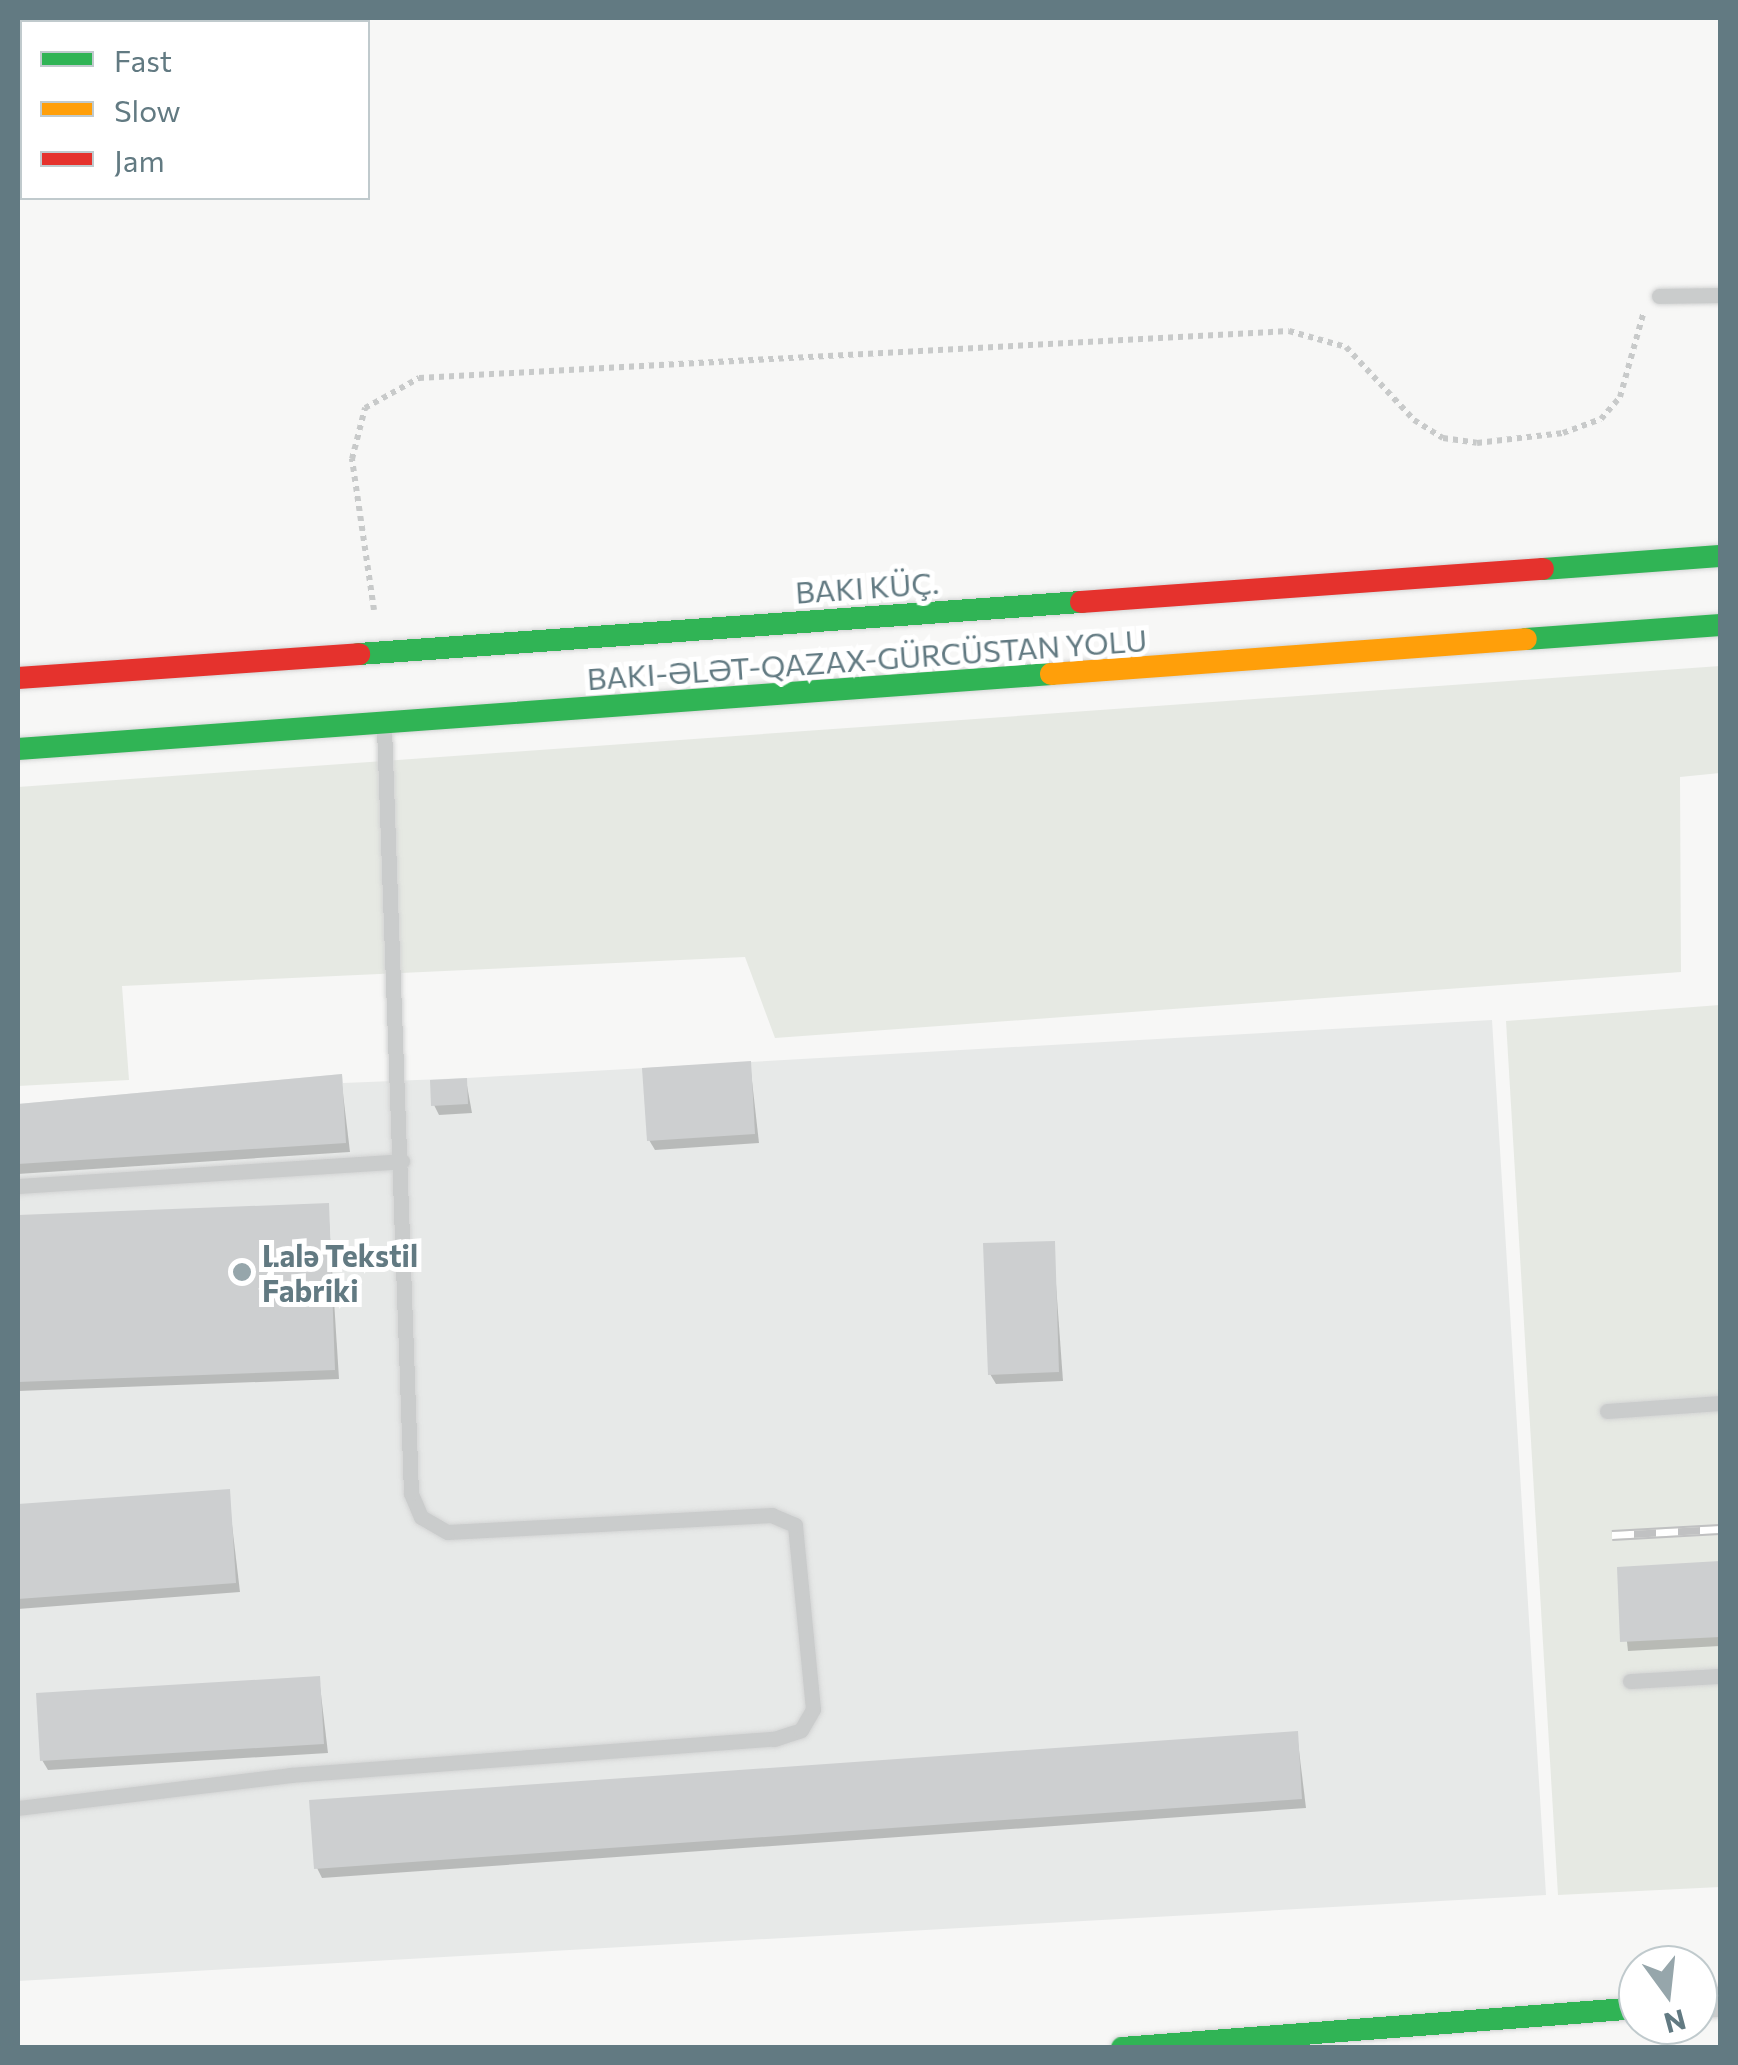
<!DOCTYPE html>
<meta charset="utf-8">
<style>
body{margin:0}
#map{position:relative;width:1738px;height:2065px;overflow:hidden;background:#f7f7f6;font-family:Commissioner,sans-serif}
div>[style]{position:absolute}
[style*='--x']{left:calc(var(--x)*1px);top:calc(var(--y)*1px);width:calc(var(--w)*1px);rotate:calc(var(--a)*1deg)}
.built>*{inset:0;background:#e7e9e8}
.green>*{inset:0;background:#e6e9e3}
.shadow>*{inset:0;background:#0003}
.building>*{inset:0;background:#cdcfd0}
.path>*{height:6px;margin-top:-3px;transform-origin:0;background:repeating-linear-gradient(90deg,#c8caca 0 5px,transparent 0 10px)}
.roads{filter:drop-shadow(0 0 2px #d3d4d4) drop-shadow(0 0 2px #d3d4d4)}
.lane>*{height:15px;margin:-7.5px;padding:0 7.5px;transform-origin:7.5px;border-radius:7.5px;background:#cacccc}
.street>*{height:30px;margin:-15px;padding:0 15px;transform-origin:15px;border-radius:15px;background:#cacccc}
.fast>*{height:22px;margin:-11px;padding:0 11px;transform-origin:11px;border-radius:11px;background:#30b455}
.slow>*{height:22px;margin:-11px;padding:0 11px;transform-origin:11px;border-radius:11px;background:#ff9f0a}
.jam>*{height:22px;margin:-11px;padding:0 11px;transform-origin:11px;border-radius:11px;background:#e5322d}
.rail>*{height:11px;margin-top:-5.5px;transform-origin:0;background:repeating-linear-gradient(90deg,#fff 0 22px,#c0c1c2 0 44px);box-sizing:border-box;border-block:2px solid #c0c1c2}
.dots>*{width:28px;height:28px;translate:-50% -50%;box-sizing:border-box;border:5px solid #fff;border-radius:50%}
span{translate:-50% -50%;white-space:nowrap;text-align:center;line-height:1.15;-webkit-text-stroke:10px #fff;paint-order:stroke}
.street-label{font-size:30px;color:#627a82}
.poi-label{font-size:30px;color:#627a82;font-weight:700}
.left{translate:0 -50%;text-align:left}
.frame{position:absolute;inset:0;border:20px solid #627a82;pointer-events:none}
.legend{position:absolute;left:20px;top:20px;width:350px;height:180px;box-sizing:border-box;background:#fff;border:2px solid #c0cacd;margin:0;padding:12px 18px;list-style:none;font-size:30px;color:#627a82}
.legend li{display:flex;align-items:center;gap:20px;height:50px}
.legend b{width:50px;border:2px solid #c0cacd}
.north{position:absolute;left:1618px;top:1945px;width:100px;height:100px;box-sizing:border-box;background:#fff;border:2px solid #c0cacd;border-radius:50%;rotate:165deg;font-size:28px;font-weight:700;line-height:40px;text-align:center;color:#627a82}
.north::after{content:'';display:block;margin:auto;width:35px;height:45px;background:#96a6ab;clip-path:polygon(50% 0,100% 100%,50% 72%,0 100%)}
</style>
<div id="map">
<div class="built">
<div style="clip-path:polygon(1492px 1020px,1546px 1895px,18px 1981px,18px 1104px,342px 1074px,343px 1083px,467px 1078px)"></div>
</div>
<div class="green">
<div style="clip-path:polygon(1720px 666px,1720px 773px,1680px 777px,1681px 972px,775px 1038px,745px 957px,122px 986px,129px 1080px,18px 1086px,18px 787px)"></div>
<div style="clip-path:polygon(1720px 1005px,1720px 1887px,1558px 1895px,1506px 1021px)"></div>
</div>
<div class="shadow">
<div style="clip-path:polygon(750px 1063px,759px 1143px,655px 1150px,649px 1140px)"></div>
<div style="clip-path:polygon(341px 1077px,350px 1152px,18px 1174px,18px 1106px)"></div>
<div style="clip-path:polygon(466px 1080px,472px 1113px,439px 1115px,434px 1105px)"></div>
<div style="clip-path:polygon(328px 1205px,339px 1379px,18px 1391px,18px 1217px)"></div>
<div style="clip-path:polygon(1053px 1243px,1063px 1381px,996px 1384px,990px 1374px)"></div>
<div style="clip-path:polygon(228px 1491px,240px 1592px,18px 1609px,18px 1507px)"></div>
<div style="clip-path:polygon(1720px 1564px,1720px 1646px,1628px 1651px,1619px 1569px)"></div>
<div style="clip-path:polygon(319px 1678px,328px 1753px,48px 1770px,42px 1760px)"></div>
<div style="clip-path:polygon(1297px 1734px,1306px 1808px,322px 1878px,317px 1868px)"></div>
</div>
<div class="building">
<div style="clip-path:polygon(751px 1061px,755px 1134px,647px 1141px,642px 1068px)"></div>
<div style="clip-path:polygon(342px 1074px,346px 1143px,18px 1164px,18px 1104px)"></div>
<div style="clip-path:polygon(467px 1078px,468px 1104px,431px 1106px,430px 1080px)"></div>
<div style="clip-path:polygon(329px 1203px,335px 1370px,18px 1382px,18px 1215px)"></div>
<div style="clip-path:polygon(1055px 1241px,1059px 1372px,988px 1375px,983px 1243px)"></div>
<div style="clip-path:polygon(230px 1489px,236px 1583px,18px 1599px,18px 1504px)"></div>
<div style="clip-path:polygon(1720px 1561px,1720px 1637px,1620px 1642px,1617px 1567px)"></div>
<div style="clip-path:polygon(320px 1676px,324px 1744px,40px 1761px,36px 1693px)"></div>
<div style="clip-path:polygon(1298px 1731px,1302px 1799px,314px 1869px,309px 1800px)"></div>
</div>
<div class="path">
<div style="--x:374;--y:610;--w:153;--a:-98.3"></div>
<div style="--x:352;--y:459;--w:53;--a:-75.7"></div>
<div style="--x:365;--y:408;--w:62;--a:-29.1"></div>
<div style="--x:419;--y:378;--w:871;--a:-3.09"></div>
<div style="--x:1289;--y:331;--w:59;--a:15.7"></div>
<div style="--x:1346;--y:347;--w:100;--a:47"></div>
<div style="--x:1414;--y:420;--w:34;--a:32"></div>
<div style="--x:1443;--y:438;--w:34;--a:8"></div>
<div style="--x:1477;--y:443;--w:87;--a:-6.6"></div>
<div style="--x:1563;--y:433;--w:40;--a:-20.2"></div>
<div style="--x:1601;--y:419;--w:29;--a:-49"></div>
<div style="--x:1620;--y:397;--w:89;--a:-74.4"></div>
</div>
<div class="roads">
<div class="lane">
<div style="--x:1659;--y:296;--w:61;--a:-0.9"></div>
<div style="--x:18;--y:1186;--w:385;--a:-3.7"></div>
<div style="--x:1607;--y:1411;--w:113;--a:-4"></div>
<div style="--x:1630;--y:1681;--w:90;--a:-3.2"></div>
<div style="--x:18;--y:1808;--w:274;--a:-6.9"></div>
<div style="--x:290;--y:1775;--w:485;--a:-4.3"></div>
<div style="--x:774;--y:1739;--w:28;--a:-18"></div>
<div style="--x:801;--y:1730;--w:24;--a:-60"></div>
<div style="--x:813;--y:1709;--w:185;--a:-95.6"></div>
<div style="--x:795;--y:1525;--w:25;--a:-157"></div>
<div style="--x:772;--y:1515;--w:325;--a:177"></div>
<div style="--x:447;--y:1532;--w:30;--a:-150"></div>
<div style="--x:421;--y:1517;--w:26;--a:-113"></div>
<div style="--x:411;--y:1493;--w:764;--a:-92.02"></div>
</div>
<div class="street">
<div style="--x:1698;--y:2003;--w:22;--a:-3"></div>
</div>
<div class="fast">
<div style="--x:1543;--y:569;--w:177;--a:-4.2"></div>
<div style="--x:1526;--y:639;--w:195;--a:-4.1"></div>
<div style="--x:359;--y:654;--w:724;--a:-4.12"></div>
<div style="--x:18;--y:749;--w:1036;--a:-4.15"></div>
<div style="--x:1122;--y:2048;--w:518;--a:-4.43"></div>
</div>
<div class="slow">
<div style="--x:1051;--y:674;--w:476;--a:-4.2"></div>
</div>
<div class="jam">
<div style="--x:1081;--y:602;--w:463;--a:-4.1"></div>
<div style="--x:18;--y:678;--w:342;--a:-4"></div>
</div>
</div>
<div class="rail">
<div style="--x:1612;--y:1535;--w:108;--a:-3.2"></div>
</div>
<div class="dots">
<div style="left:242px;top:1272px;background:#96a6ab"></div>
</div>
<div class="street-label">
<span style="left:867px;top:587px;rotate:-4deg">BAKI KÜÇ.</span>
<span style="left:867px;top:659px;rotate:-4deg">BAKI-ƏLƏT-QAZAX-GÜRCÜSTAN YOLU</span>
</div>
<div class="poi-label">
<span class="left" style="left:262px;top:1272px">Lalə Tekstil<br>Fabriki</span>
</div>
<div class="frame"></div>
<ul class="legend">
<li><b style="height:12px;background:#30b455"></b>Fast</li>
<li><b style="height:12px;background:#ff9f0a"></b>Slow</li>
<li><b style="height:12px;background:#e5322d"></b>Jam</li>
</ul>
<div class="north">N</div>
</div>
